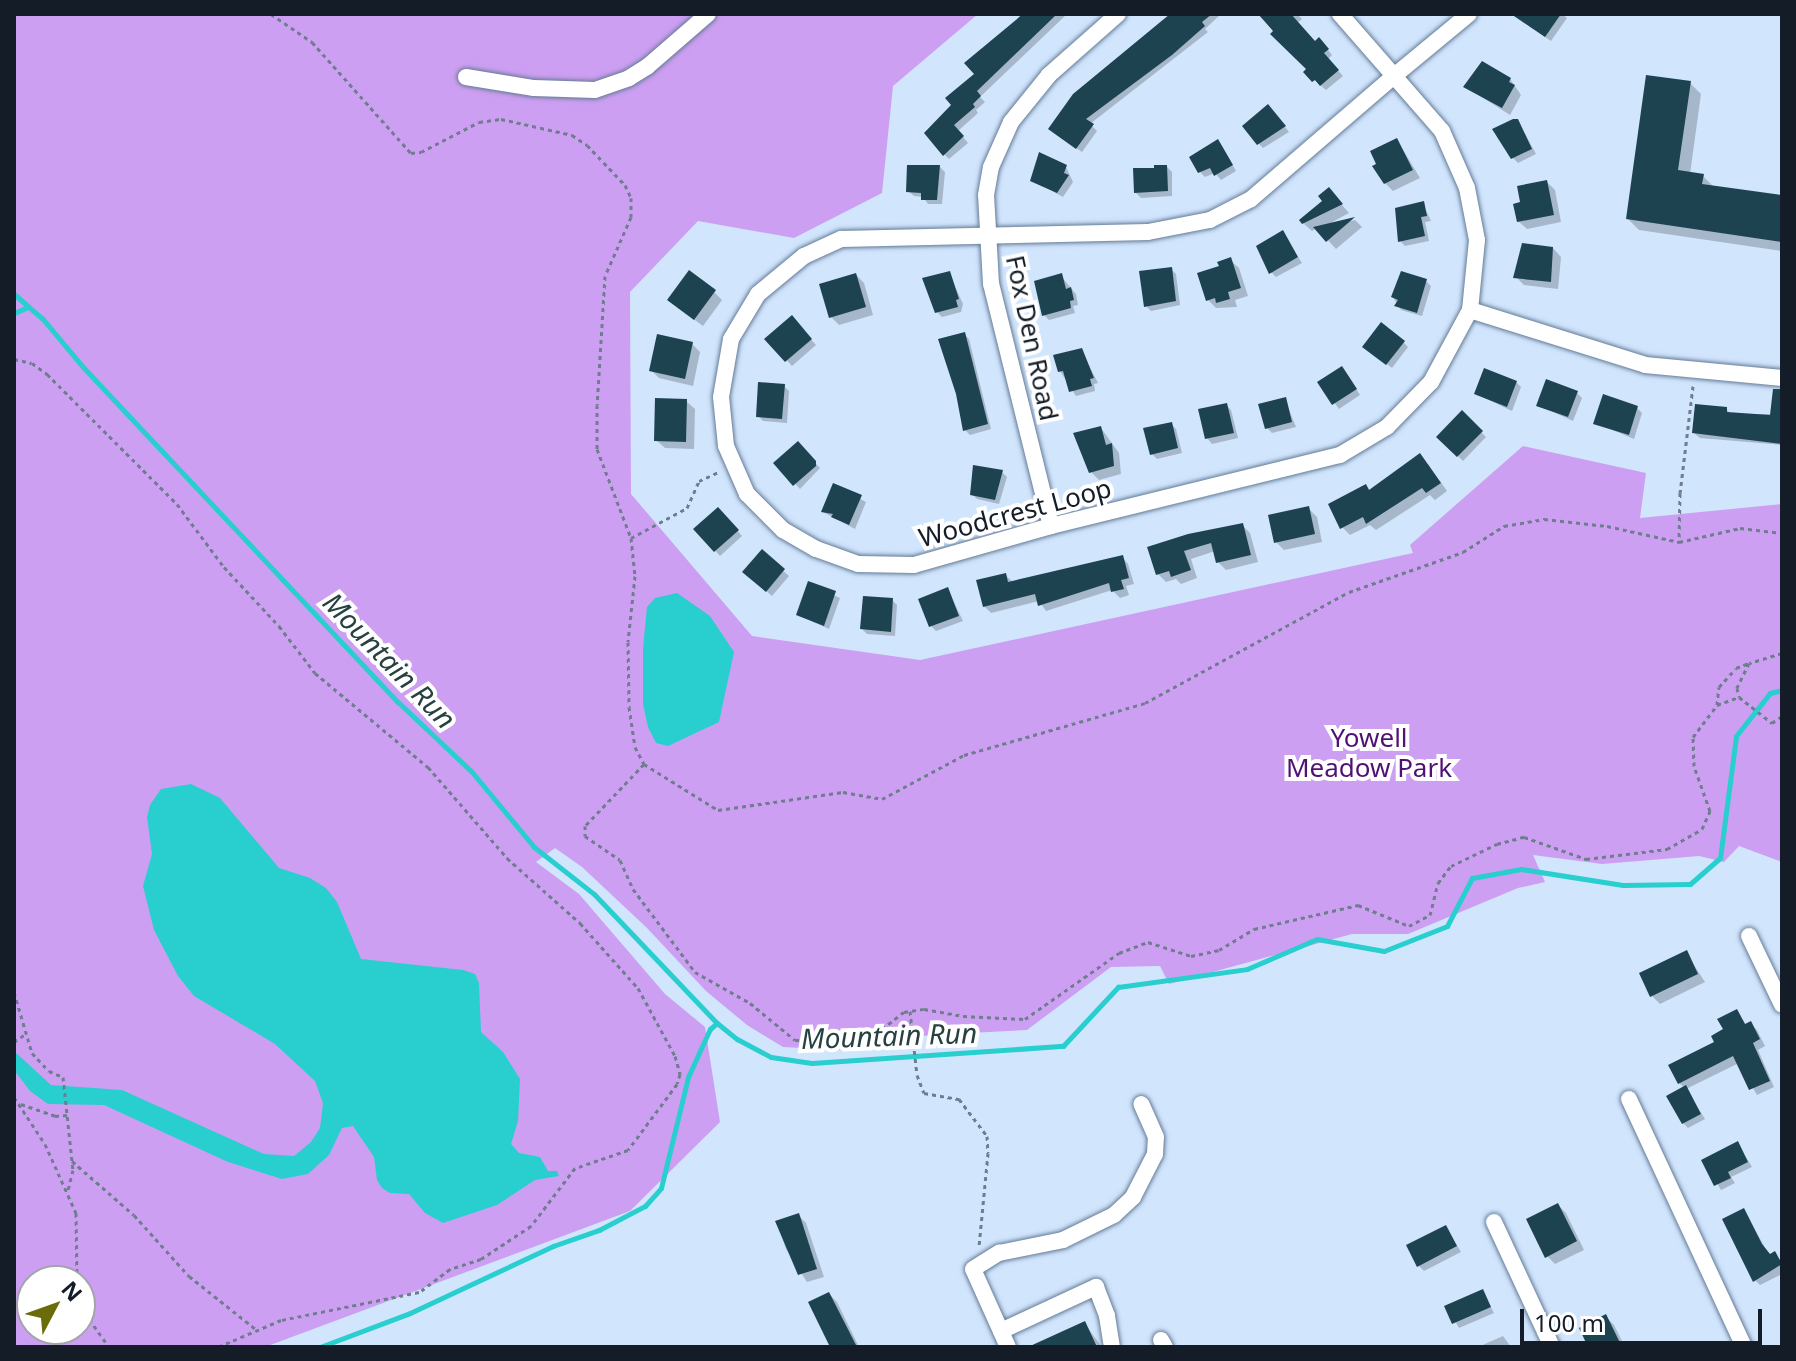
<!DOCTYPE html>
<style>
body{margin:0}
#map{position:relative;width:1796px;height:1361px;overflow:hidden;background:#d1e5fd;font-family:"Noto Sans",sans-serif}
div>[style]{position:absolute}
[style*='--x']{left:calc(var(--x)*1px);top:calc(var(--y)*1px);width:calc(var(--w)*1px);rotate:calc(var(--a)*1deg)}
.green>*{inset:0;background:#cd9ff2}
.water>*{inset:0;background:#29cecf}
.shadow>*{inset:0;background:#0003}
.stream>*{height:5px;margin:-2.5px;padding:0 2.5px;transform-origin:2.5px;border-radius:2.5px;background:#29cecf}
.building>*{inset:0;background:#1d4351}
.path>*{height:3px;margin-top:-1.5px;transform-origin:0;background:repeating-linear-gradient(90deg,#6f7d8f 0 4px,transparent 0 8px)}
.roads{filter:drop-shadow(0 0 2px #647b96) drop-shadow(0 0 2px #647b96)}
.minor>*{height:16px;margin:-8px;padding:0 8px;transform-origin:8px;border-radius:8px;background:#fff}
span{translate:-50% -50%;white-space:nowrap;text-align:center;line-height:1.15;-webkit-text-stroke:8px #fff;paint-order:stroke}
.street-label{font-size:26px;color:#131c27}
.park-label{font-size:26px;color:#501174}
.water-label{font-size:28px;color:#274040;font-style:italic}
.frame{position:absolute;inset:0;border:16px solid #131c27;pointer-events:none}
.north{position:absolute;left:16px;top:1265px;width:80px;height:80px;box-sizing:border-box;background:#fff;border:2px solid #a1a4a9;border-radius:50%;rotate:49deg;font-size:22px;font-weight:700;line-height:32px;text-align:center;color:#131c27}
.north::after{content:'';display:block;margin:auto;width:28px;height:36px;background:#6a6b09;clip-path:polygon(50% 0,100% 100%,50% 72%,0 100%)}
.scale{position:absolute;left:1520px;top:1309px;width:242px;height:36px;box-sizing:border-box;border:4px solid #131c27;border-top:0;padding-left:10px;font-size:24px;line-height:28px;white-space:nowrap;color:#131c27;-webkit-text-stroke:6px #fff;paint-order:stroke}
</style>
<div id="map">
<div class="green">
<div style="clip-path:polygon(evenodd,14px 14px,978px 14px,893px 86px,882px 193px,794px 238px,698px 221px,630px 292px,631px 494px,752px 636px,920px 660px,1413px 553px,1410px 545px,1523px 446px,1646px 473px,1640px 518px,1782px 504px,1782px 862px,1739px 846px,1724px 862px,1699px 856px,1602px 864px,1533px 855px,1545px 882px,1518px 888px,1408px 934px,1352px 934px,1169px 984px,1160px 966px,1111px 967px,1027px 1030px,930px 1035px,843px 1050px,783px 1047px,747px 1025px,706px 991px,647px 928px,582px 867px,555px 848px,536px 862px,579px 894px,665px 994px,705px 1027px,720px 1122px,630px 1211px,265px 1347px,14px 1347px,14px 14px,32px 1281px,80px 1281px,80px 1329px,32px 1329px,32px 1281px)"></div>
</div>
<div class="water">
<div style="clip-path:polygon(677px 593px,710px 616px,734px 652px,719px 722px,668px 746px,656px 743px,648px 727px,643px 704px,643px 649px,647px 607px,655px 598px)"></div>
<div style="clip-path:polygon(191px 784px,220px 798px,279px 868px,310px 878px,326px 888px,337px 902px,361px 959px,463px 970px,475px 974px,479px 983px,481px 1032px,503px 1052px,520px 1079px,518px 1121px,511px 1144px,519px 1153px,540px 1157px,548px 1171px,557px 1171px,559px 1176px,535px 1180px,497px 1205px,443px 1223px,425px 1213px,409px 1194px,390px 1193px,382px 1188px,377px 1180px,374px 1157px,353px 1126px,342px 1128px,329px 1155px,308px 1174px,282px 1179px,228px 1162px,104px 1105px,48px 1104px,30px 1091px,14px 1070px,14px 1051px,51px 1085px,122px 1090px,264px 1154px,294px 1156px,311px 1142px,320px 1128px,323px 1103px,315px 1081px,275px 1044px,194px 996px,178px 976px,154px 930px,143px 886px,152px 854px,147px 817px,150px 805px,161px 789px)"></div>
</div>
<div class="shadow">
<div style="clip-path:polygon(1021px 14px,1067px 14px,980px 97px,985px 102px,976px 110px,978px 113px,958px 131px,968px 143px,949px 159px,944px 154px,954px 105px)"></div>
<div style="clip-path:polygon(1173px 14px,1221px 14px,1205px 29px,1208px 32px,1090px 124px,1097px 131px,1082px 152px,1056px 134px)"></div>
<div style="clip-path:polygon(1270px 14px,1297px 14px,1302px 19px,1297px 23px,1315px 43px,1324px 45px,1332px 55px,1328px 59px,1343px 76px,1326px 90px,1311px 77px,1309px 69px)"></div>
<div style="clip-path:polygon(1524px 14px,1562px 14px,1567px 18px,1551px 41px,1526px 24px)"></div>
<div style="clip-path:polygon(1510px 79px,1521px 95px,1510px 115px,1466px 87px)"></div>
<div style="clip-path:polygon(1690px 83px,1701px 94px,1690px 174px,1703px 176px,1715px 188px,1782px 197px,1782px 251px,1639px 230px,1628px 219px)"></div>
<div style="clip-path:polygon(1273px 112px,1289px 132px,1263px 148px,1258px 143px)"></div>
<div style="clip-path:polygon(1518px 121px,1536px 154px,1518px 163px,1512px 157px)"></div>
<div style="clip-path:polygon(1397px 140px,1420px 178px,1393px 191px,1385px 183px)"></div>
<div style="clip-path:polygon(1222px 146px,1236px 171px,1221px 180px,1215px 173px,1205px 177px,1200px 172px)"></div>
<div style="clip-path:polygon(940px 167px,945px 172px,942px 204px,928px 204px,923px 197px,914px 196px,908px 191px)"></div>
<div style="clip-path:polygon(1066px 167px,1073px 182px,1063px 197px,1032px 180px)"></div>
<div style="clip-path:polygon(1167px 167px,1172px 172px,1172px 196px,1141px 198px,1136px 193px)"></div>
<div style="clip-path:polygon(1547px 182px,1555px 190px,1561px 222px,1527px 229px,1518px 221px,1522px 204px)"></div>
<div style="clip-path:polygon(1336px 198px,1349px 213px,1325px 226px,1355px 220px,1362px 227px,1336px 249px,1317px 228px,1312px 231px,1303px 223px)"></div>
<div style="clip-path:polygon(1423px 204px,1431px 221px,1425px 222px,1429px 241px,1405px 246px,1400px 241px)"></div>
<div style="clip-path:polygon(1283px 233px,1302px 263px,1276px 277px,1271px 272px)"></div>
<div style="clip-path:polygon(1553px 248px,1561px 257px,1558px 289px,1524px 285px,1516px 277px)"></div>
<div style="clip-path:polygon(1230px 260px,1239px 268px,1248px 296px,1235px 300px,1237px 307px,1216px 308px,1208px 300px,1221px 268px)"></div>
<div style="clip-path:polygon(1171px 269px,1176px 274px,1180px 305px,1151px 311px,1146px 306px)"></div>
<div style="clip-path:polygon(949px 273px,963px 304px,961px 312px,942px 317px,937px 312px)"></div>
<div style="clip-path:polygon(856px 275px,864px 283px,873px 315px,839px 325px,831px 317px)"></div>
<div style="clip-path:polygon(1061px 276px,1076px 294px,1078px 305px,1073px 306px,1075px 313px,1049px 320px,1044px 315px)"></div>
<div style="clip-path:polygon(1426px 281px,1431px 286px,1422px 316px,1401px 310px,1393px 297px)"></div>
<div style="clip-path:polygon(714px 292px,722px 300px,703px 326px,677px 307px)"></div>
<div style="clip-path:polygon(796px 323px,816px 345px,792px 366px,767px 339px)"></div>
<div style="clip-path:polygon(964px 334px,969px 339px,991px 429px,970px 435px,965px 430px)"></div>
<div style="clip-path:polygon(1403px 342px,1408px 347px,1392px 368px,1370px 351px)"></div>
<div style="clip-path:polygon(692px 344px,700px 352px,693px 386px,659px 378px,651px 370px)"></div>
<div style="clip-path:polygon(1081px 350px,1098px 383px,1094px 384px,1095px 391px,1076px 396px,1060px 371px)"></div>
<div style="clip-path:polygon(1347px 374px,1360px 395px,1339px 409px,1320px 383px)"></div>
<div style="clip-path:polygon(1516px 382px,1521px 387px,1512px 411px,1476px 394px)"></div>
<div style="clip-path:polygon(784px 386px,789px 391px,787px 423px,763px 421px,758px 416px)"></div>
<div style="clip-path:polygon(1577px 393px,1582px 398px,1573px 421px,1538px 405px)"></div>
<div style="clip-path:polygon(1285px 400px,1296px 427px,1272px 433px,1267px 428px)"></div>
<div style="clip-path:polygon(686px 401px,695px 409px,694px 449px,665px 448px,656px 440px)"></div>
<div style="clip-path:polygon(1226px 405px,1231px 410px,1238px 438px,1212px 444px,1207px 438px)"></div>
<div style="clip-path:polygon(1637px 408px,1642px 413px,1634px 439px,1596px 423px)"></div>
<div style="clip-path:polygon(1726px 409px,1731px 414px,1782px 414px,1782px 445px,1700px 438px,1694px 433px)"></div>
<div style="clip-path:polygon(1462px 413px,1486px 437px,1463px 461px,1439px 437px)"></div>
<div style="clip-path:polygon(1171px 424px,1176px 429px,1182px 453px,1157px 459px,1152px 454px)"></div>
<div style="clip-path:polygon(1101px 428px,1119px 453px,1121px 474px,1099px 480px,1091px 472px)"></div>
<div style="clip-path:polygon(798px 444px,820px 468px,800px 489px,776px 463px)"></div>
<div style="clip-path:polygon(1428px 464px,1447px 491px,1435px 500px,1430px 495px,1376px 530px,1370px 525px,1350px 535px,1342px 527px,1366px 486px,1371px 491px)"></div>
<div style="clip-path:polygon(1002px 472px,1007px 477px,999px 504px,977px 499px,972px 494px)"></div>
<div style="clip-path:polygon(834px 485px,866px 502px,855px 529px,823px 512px)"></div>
<div style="clip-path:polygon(718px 509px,742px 536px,720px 556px,696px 529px)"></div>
<div style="clip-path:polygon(1309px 509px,1317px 517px,1322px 542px,1284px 550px,1276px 542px)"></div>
<div style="clip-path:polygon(1242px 525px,1250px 533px,1258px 562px,1226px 570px,1218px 562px,1215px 551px,1191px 559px,1197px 578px,1181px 584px,1176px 579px,1166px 582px,1158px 574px,1150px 548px)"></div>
<div style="clip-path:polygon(762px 552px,789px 576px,772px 596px,750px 577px)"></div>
<div style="clip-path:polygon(1122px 557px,1128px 564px,1134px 584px,1126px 586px,1129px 595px,1120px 598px,1112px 590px,1046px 611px,1039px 601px,991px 613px,984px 606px,1005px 575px,1012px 581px)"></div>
<div style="clip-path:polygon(809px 584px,840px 598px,829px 629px,798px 615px)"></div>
<div style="clip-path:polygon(948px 590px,963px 621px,936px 631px,931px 626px)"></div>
<div style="clip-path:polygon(892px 600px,897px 605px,895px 636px,867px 634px,862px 629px)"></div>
<div style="clip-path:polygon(1686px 953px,1705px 982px,1660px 1004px,1652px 996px)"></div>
<div style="clip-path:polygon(1736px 1011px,1747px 1026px,1750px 1024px,1757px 1030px,1765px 1046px,1758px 1050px,1774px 1087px,1757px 1095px,1739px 1063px,1686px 1089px,1705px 1119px,1688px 1128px,1683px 1123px,1685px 1088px,1679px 1083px,1717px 1043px)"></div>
<div style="clip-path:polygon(1738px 1144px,1752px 1167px,1731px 1177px,1735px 1183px,1721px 1190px,1704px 1161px)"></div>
<div style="clip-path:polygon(1558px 1205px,1566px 1213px,1584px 1250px,1555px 1264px,1547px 1256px)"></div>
<div style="clip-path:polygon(1744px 1211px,1767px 1251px,1770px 1256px,1775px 1254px,1782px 1263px,1782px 1274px,1760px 1285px,1755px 1280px)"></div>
<div style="clip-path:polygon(798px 1215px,806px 1223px,824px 1277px,807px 1282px,786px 1249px,777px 1222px)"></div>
<div style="clip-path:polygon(1446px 1227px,1461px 1252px,1424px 1271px,1419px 1266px)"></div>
<div style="clip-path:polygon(1482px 1291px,1494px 1313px,1459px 1328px,1447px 1307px)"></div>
<div style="clip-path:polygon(829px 1294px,837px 1302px,859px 1347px,833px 1347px)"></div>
<div style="clip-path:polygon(1606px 1317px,1614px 1325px,1625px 1347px,1590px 1347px)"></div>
<div style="clip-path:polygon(1084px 1323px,1102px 1347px,1036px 1347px)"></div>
<div style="clip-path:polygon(1503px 1336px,1511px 1347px,1478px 1347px)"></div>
</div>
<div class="stream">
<div style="--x:14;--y:294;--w:37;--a:41"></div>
<div style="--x:42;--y:318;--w:64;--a:50.1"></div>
<div style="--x:83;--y:367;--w:460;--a:46.8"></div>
<div style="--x:398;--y:702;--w:102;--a:43.4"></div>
<div style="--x:472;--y:772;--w:97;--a:50.4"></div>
<div style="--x:534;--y:847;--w:76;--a:38.1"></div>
<div style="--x:594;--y:894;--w:178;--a:46.4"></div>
<div style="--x:717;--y:1023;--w:26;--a:39"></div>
<div style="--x:737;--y:1039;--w:38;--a:28"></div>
<div style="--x:771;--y:1057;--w:41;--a:8.3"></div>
<div style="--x:812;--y:1063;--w:252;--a:-3.9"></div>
<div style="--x:1063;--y:1046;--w:81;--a:-47"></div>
<div style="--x:1118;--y:987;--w:130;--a:-7.9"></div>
<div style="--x:1247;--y:969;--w:76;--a:-23.2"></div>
<div style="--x:1317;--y:939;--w:68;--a:10.2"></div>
<div style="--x:1384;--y:951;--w:68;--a:-21.6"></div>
<div style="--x:1447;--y:926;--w:54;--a:-62.5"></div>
<div style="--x:1472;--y:878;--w:50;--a:-10.4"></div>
<div style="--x:1521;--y:869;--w:103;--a:8.9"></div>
<div style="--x:1623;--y:885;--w:67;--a:-0.9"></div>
<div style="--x:1690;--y:884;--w:40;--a:-41"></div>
<div style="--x:1720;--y:858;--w:123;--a:-82.5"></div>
<div style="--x:1736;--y:736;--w:55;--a:-51.7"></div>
<div style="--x:1770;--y:693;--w:12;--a:-14"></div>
<div style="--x:14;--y:313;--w:15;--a:-23"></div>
<div style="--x:320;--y:1347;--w:96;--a:-20.7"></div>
<div style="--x:410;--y:1313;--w:158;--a:-25.1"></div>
<div style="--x:553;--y:1246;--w:49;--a:-19.2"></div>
<div style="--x:599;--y:1230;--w:52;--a:-27.6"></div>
<div style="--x:645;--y:1206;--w:24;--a:-48"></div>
<div style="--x:661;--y:1188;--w:114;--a:-76.3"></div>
<div style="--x:688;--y:1077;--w:53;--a:-65.4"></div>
<div style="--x:710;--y:1029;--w:9;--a:-41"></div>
</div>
<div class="building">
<div style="clip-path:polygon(1023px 14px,1057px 14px,977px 91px,981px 96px,973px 104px,975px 107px,954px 125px,964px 136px,943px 156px,924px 133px,951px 105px,945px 98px,974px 74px,964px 63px)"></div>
<div style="clip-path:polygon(1170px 14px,1212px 14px,1202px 22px,1205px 26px,1172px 55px,1086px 119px,1094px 124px,1076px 149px,1048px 129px,1073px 94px)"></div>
<div style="clip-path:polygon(1258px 14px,1291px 14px,1315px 41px,1319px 37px,1329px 49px,1324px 53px,1339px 70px,1320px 86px,1315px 80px,1312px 82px,1303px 72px,1306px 69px,1270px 34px,1273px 31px)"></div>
<div style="clip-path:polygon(1511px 14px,1561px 14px,1545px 37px)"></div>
<div style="clip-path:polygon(1482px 61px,1511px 78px,1509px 82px,1515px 85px,1502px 108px,1463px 87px)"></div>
<div style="clip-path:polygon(1646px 75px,1691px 81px,1678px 170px,1704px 174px,1702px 184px,1782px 195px,1782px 242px,1626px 219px)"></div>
<div style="clip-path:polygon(1268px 104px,1286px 126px,1257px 145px,1242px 126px)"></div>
<div style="clip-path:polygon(1513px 119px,1518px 119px,1532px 149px,1511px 159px,1492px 129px)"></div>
<div style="clip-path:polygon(1397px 138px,1413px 170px,1384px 184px,1372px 166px,1376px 164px,1370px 151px)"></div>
<div style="clip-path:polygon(1218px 139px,1233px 165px,1214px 176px,1210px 168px,1198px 173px,1189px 157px)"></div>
<div style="clip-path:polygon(1039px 152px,1067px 165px,1064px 173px,1069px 175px,1057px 193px,1030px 181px)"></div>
<div style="clip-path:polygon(907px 165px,940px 165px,937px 200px,921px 200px,921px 193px,906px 192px)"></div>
<div style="clip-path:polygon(1154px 165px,1167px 165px,1168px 191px,1134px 193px,1133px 168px,1154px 168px)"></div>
<div style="clip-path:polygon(1547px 180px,1554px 215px,1517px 222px,1513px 204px,1520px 202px,1517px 186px)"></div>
<div style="clip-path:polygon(1329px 187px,1343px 204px,1302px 224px,1299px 220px,1322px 201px,1318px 196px)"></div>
<div style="clip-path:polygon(1424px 201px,1427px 216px,1421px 217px,1425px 236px,1398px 242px,1395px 208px)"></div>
<div style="clip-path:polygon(1355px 217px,1326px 242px,1313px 227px)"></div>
<div style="clip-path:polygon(1283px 230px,1298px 257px,1269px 274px,1256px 246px)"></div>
<div style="clip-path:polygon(1522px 243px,1553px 247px,1551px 282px,1513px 278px)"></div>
<div style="clip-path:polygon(1231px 257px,1241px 288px,1228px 292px,1230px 299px,1216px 303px,1215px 298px,1206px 301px,1197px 273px,1219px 266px,1217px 262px)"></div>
<div style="clip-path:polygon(1172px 267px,1176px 301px,1144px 307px,1139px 271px)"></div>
<div style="clip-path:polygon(689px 270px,716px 290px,694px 320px,667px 300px)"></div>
<div style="clip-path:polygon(950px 271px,959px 299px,956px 300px,958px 307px,935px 313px,922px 278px)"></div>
<div style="clip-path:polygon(1401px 271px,1427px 279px,1417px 313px,1394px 306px,1398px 300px,1391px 297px)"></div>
<div style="clip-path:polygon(856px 273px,866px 307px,829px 318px,819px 284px)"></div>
<div style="clip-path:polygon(1062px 273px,1066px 289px,1071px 287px,1074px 300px,1070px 301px,1071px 308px,1042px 316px,1034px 281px)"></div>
<div style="clip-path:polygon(792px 315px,812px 339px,785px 362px,764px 339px)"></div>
<div style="clip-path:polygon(1381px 322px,1405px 341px,1386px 365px,1362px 347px)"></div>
<div style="clip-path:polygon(965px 332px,988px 424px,963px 431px,956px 394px,938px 339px)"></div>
<div style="clip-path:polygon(657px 334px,693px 342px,685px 379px,649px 371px)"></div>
<div style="clip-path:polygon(1082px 348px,1094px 378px,1090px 379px,1092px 386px,1069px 392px,1063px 371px,1058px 372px,1053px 355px)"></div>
<div style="clip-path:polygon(1342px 366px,1357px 389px,1332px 405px,1317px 382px)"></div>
<div style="clip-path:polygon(1484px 368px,1517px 381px,1507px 407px,1474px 394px)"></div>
<div style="clip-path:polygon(1546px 379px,1578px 391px,1568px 417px,1536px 406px)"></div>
<div style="clip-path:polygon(758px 382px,785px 384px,782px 419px,756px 417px)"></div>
<div style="clip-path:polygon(1773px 389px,1782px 389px,1782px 444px,1692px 433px,1695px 404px,1727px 407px,1727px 412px,1770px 415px)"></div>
<div style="clip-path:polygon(1603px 394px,1638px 406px,1629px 435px,1593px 424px)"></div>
<div style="clip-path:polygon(1286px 397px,1292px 422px,1265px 429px,1258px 404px)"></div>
<div style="clip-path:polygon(655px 398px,687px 399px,686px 442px,654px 441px)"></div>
<div style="clip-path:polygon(1227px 403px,1234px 433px,1205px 439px,1198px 409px)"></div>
<div style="clip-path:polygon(1462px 410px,1483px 431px,1457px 457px,1436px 437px)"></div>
<div style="clip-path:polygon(1172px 422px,1178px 448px,1150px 455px,1143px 428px)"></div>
<div style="clip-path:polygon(1101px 426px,1106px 445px,1112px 443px,1114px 466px,1089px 473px,1073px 433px)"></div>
<div style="clip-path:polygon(798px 441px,816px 461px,816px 466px,793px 486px,773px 463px)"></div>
<div style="clip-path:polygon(1420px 453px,1441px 483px,1426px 493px,1422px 488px,1366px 524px,1363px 517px,1340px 529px,1328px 504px,1366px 484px,1369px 490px)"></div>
<div style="clip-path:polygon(973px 465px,1003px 470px,995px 500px,970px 495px)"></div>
<div style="clip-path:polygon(833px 483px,862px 495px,849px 525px,831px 517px,833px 514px,821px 512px)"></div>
<div style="clip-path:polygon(1309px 506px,1315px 534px,1274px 543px,1268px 515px)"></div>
<div style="clip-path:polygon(718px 507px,739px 530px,714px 552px,693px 529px)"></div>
<div style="clip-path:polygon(1243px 523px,1251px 555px,1216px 563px,1211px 543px,1184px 551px,1191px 570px,1171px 577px,1169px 571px,1156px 575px,1147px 547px,1188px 534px)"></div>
<div style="clip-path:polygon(762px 549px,785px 569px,766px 592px,742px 572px)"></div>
<div style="clip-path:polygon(1123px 555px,1129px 578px,1121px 580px,1124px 589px,1111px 592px,1109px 583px,1038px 606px,1035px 594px,983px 607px,976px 580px,1006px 573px,1008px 582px)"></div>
<div style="clip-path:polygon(808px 581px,836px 591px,824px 626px,796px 615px)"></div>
<div style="clip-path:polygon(948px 587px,959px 616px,929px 627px,918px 599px)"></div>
<div style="clip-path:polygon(863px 596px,893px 598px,891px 632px,860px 629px)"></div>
<div style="clip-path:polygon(1687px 950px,1698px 974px,1650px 997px,1639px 973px)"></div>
<div style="clip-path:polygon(1737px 1009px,1745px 1024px,1751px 1021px,1760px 1039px,1753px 1043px,1770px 1081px,1749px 1090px,1733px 1056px,1678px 1084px,1668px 1065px,1714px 1042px,1711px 1036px,1723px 1029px,1717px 1019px)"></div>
<div style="clip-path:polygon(1686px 1085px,1701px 1114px,1682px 1124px,1666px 1096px)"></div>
<div style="clip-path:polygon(1738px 1141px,1748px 1162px,1728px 1172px,1731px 1178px,1714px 1186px,1701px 1160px)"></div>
<div style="clip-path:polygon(1558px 1203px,1577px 1241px,1545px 1258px,1526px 1219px)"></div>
<div style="clip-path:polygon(1744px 1208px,1762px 1244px,1770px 1254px,1775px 1251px,1782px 1264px,1753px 1282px,1722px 1219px)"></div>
<div style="clip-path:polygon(799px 1213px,817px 1269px,798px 1275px,775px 1221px)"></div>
<div style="clip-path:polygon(1446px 1225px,1457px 1246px,1417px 1267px,1406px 1245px)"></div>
<div style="clip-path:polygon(1483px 1289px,1491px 1307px,1452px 1324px,1444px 1306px)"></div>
<div style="clip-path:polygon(829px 1292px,857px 1347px,830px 1347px,808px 1302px)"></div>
<div style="clip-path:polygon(1606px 1314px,1622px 1347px,1588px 1347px,1579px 1328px)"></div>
<div style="clip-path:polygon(1085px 1321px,1097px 1347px,1028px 1347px)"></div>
</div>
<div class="path">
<div style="--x:271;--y:14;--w:50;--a:34.3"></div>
<div style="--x:312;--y:42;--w:149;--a:48.3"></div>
<div style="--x:411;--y:153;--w:10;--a:-6"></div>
<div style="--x:421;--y:152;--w:65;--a:-27.3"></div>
<div style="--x:479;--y:122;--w:22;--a:-8"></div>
<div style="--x:501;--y:119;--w:73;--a:12.7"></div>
<div style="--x:572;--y:135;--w:18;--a:34"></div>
<div style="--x:587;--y:145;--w:55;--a:46.5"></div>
<div style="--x:625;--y:185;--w:14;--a:65"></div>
<div style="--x:631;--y:198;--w:19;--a:90"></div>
<div style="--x:631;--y:217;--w:64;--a:113.8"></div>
<div style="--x:605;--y:276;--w:129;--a:93.5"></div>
<div style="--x:597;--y:405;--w:44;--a:90"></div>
<div style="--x:597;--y:449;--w:95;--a:69.1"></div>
<div style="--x:631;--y:538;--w:38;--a:84"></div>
<div style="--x:635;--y:576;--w:66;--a:96.1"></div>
<div style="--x:628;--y:642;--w:65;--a:89.1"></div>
<div style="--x:629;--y:707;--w:40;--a:81.5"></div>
<div style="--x:635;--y:747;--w:19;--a:62"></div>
<div style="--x:644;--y:764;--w:87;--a:31.9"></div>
<div style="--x:718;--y:810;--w:126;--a:-8.2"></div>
<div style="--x:843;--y:792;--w:40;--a:10"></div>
<div style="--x:882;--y:799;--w:93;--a:-28.2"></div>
<div style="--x:964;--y:755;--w:188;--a:-16"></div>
<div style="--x:1145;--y:703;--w:232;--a:-28.6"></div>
<div style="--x:1349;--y:592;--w:121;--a:-19.3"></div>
<div style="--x:1463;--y:552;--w:49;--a:-32.4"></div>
<div style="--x:1504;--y:526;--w:41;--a:-9.9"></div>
<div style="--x:1544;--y:519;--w:63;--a:6.3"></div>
<div style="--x:1607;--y:526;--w:74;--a:12.5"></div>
<div style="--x:14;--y:359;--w:18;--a:13"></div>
<div style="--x:32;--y:363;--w:19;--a:36"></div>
<div style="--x:47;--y:374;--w:184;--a:45"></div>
<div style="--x:177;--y:504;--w:79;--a:53.3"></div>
<div style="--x:224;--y:567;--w:81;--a:47"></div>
<div style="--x:279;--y:626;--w:59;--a:52.5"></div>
<div style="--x:315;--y:673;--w:147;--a:39.8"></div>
<div style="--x:428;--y:767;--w:121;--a:49"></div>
<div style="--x:507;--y:858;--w:98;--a:41.7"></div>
<div style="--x:580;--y:923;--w:87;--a:48.3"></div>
<div style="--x:638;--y:988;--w:77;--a:61.4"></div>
<div style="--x:675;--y:1056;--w:19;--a:74"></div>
<div style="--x:680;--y:1074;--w:10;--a:107"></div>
<div style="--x:677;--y:1084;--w:82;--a:126.6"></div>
<div style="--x:628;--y:1150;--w:56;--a:161.2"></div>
<div style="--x:575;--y:1168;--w:73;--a:127.2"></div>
<div style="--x:531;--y:1226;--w:60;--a:146.6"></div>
<div style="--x:481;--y:1259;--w:33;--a:162"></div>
<div style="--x:450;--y:1269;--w:39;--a:143"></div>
<div style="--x:419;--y:1292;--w:141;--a:168.5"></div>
<div style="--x:281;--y:1320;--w:69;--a:156.8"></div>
<div style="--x:1693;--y:386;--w:108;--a:96.9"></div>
<div style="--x:1680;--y:493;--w:49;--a:91.2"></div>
<div style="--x:1679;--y:542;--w:63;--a:-12.9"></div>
<div style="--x:1740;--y:528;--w:42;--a:6.8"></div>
<div style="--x:631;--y:538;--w:64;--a:-28.2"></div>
<div style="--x:687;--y:508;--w:30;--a:-66"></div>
<div style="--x:699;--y:481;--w:23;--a:-25"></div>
<div style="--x:1782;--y:653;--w:34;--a:163"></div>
<div style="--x:1749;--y:663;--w:28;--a:116"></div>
<div style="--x:1737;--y:688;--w:9;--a:77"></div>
<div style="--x:1739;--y:697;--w:42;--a:38.2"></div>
<div style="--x:1772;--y:723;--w:12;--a:-35"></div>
<div style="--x:1717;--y:705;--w:23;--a:-20"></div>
<div style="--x:644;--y:764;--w:86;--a:133.6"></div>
<div style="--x:585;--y:826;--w:10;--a:90"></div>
<div style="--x:585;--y:836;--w:42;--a:34.4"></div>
<div style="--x:620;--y:860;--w:32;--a:66"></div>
<div style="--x:633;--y:889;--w:104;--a:53.2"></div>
<div style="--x:695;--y:972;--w:63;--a:29.4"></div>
<div style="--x:750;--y:1003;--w:58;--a:39.4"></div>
<div style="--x:795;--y:1040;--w:49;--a:1.2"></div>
<div style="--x:844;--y:1041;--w:40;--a:-18"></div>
<div style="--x:882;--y:1029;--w:28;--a:-38"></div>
<div style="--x:904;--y:1012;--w:20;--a:-9"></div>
<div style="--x:924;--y:1009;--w:40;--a:10"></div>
<div style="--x:963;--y:1016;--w:62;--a:2.8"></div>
<div style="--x:1025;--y:1019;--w:115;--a:-35.1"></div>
<div style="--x:1119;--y:953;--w:31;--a:-21"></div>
<div style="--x:1148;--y:942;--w:45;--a:18"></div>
<div style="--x:1191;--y:956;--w:29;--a:-12"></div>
<div style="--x:1219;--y:950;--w:41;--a:-31"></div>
<div style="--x:1254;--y:929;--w:107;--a:-13"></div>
<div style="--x:1358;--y:905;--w:55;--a:22.4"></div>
<div style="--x:1409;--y:926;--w:24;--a:-28"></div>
<div style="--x:1430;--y:915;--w:33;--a:-76"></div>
<div style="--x:1438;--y:883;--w:21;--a:-53"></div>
<div style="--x:1451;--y:866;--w:51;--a:-25.6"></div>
<div style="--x:1497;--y:844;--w:28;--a:-15"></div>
<div style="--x:1524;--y:837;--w:66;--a:19.5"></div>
<div style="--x:1586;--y:859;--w:82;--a:-7"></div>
<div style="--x:1667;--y:849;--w:40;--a:-29.7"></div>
<div style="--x:1702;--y:829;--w:20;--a:-66"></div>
<div style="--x:1710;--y:811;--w:48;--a:-109.6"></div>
<div style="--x:1694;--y:766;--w:29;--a:-92"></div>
<div style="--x:1693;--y:737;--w:40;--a:-53"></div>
<div style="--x:1717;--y:705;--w:18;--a:-84"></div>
<div style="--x:1719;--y:687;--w:25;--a:-48"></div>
<div style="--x:1736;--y:668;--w:14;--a:-21"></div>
<div style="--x:14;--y:992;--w:64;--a:73.6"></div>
<div style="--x:32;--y:1053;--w:25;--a:47"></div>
<div style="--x:49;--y:1071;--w:15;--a:23"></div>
<div style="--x:63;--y:1077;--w:94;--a:83.9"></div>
<div style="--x:73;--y:1170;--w:21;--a:104"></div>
<div style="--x:910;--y:1011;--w:64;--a:83.8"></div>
<div style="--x:917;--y:1075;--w:19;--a:69"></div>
<div style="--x:924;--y:1093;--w:36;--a:10"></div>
<div style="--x:959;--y:1099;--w:46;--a:52.9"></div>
<div style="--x:987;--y:1136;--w:17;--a:87"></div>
<div style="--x:988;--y:1153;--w:93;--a:95.5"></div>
<div style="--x:14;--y:1042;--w:12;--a:-35"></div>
<div style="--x:14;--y:1097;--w:56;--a:56.6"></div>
<div style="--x:45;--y:1144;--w:76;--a:65.8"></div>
<div style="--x:76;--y:1213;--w:68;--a:89.2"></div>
<div style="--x:21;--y:1104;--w:36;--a:19"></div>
<div style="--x:55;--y:1116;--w:12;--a:-5"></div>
<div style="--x:72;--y:1161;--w:82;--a:41.1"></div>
<div style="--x:134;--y:1215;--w:82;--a:48"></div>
<div style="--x:189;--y:1276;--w:87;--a:38.5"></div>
<div style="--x:80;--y:1306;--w:50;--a:54.7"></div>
</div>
<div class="roads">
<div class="minor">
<div style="--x:1340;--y:14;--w:82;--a:48.9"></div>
<div style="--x:1394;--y:76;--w:73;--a:48.9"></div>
<div style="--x:1442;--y:131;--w:62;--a:66.3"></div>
<div style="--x:1467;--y:188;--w:53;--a:79.1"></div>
<div style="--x:1477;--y:240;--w:70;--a:95.7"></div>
<div style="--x:1470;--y:310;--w:82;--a:118.4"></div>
<div style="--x:1431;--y:382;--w:63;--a:134.4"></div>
<div style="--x:1387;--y:427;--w:55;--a:149.2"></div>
<div style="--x:1340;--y:455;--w:298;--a:166.2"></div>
<div style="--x:1051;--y:526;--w:142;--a:164.1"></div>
<div style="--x:914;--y:565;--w:56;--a:-179"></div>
<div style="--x:858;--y:564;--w:45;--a:-160.3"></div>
<div style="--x:816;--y:549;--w:38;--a:-150"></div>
<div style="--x:783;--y:530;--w:51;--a:-135"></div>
<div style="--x:747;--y:494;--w:52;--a:-113.6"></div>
<div style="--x:726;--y:446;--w:49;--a:-95.8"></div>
<div style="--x:721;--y:397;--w:59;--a:-80.2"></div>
<div style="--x:731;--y:339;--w:52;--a:-59"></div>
<div style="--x:758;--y:294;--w:60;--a:-39.6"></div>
<div style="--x:804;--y:256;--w:41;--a:-24.7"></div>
<div style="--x:841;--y:239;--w:307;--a:-1.3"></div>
<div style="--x:1148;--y:232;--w:63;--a:-11"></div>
<div style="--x:1210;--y:220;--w:46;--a:-27.1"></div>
<div style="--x:1251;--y:199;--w:189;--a:-40.7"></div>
<div style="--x:1394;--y:76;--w:97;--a:-39.6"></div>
<div style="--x:466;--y:77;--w:69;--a:9.2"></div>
<div style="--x:534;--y:88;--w:61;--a:1.9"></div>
<div style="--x:595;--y:90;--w:36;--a:-19"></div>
<div style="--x:629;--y:78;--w:22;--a:-32"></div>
<div style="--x:648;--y:66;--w:79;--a:-40.9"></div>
<div style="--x:1470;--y:310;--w:183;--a:17.4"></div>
<div style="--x:1645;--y:365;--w:138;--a:5.4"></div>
<div style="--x:1051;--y:526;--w:249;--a:-103.9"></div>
<div style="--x:991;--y:284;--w:89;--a:-93.2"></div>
<div style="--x:986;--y:195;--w:28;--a:-80"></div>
<div style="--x:991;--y:167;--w:49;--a:-66"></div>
<div style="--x:1011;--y:122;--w:60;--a:-51"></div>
<div style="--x:1049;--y:75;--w:92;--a:-41.5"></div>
<div style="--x:1749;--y:936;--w:76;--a:64.4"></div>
<div style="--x:1629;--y:1099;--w:273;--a:65.1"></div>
<div style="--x:1494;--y:1222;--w:138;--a:65.1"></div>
<div style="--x:1001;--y:1331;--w:105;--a:-24.9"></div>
<div style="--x:1096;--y:1287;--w:31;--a:69"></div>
<div style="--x:1107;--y:1316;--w:31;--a:81"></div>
<div style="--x:1161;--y:1340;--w:8;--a:60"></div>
<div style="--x:1008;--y:1347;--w:85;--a:-114.2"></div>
<div style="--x:973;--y:1269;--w:31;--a:-32"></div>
<div style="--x:999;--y:1253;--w:65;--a:-11.5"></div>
<div style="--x:1063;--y:1240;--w:57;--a:-26.1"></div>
<div style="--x:1114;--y:1215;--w:26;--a:-43"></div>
<div style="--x:1133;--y:1197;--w:48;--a:-62.9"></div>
<div style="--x:1155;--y:1154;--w:17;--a:-87"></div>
<div style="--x:1156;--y:1137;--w:36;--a:-114"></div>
</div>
</div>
<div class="street-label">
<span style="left:1032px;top:338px;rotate:78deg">Fox Den Road</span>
<span style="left:1015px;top:513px;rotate:-15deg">Woodcrest Loop</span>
</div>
<div class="park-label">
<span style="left:1369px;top:753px">Yowell<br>Meadow Park</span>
</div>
<div class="water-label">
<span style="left:390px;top:660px;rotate:46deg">Mountain Run</span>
<span style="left:889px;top:1035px;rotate:-2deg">Mountain Run</span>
</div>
<div class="frame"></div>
<div class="north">N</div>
<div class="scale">100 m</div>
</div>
